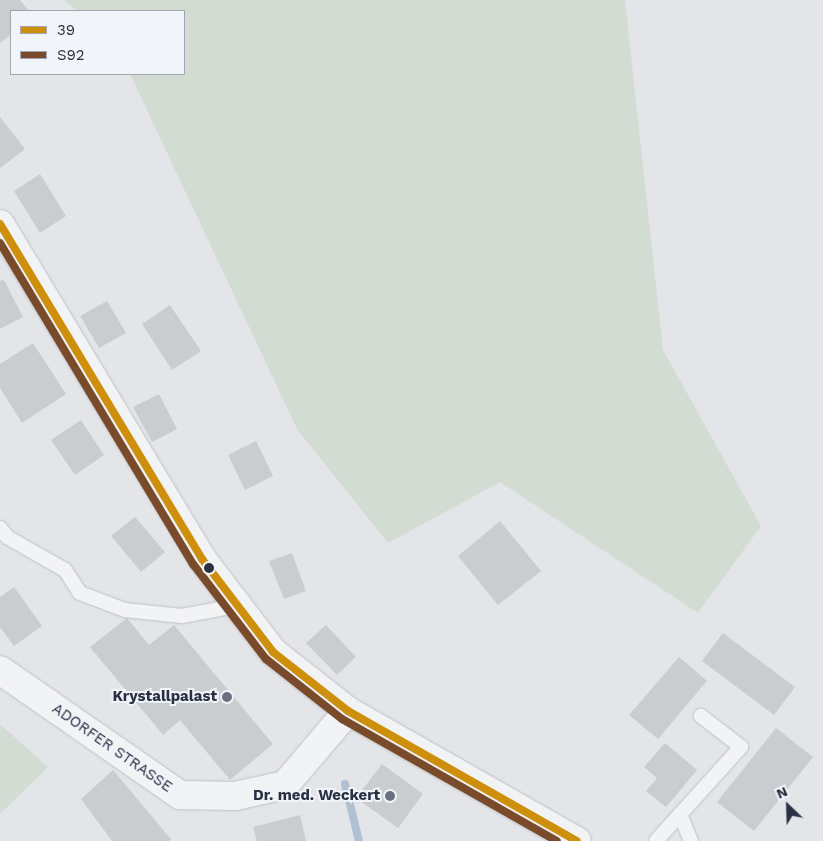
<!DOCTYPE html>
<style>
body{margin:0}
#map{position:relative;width:823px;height:841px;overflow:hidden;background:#e3e5e8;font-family:"Work Sans",sans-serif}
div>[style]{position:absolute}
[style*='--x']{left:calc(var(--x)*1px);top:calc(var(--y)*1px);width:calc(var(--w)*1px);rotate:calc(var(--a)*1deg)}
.green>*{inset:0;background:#d3dcd3}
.stream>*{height:8px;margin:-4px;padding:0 4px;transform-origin:4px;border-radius:4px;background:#b1c1d4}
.building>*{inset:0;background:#cacdd0}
.roads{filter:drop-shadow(0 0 1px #c0c2c6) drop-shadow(0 0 1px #c0c2c6)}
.service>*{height:14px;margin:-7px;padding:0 7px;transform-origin:7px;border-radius:7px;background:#f2f3f5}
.tertiary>*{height:28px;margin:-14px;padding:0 14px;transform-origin:14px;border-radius:14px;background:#f2f3f5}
.bus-1>*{height:8px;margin:-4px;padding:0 4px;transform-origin:4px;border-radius:4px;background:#ce8f0d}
.bus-2>*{height:8px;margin:-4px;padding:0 4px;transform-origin:4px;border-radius:4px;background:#7a4b2a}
.dots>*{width:14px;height:14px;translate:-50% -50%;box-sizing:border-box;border:2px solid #f1f4f8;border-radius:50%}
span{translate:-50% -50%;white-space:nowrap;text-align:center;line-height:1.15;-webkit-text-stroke:4px #f1f4f8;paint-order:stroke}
.poi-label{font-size:15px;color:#293143;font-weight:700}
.right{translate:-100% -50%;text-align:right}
.street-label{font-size:15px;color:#293143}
.legend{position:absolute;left:10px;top:10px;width:175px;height:65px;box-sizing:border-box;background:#f1f4f8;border:1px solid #a1a6b0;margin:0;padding:6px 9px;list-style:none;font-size:15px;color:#293143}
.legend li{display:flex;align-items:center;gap:10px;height:25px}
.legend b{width:25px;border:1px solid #a1a6b0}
.north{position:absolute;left:763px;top:781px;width:50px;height:50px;-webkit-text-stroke:4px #f1f4f8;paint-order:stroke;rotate:336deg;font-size:14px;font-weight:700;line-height:20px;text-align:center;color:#293143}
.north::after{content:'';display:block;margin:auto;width:18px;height:22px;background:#293143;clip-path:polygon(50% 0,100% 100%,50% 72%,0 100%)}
</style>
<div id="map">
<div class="green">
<div style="clip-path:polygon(64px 0,625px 0,663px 350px,761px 526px,698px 613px,500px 482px,388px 543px,297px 429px,130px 74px,184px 74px,184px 11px,77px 11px)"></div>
<div style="clip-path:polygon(0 724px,48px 767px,0 814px)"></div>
</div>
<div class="stream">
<div style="--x:345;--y:784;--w:59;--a:76.2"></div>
</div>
<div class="building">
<div style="clip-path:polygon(0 0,20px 0,29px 11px,11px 11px,11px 35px,0 43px)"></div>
<div style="clip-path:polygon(0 117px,25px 149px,0 168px)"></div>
<div style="clip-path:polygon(40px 174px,66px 216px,40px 233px,14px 191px)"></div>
<div style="clip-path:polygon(4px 280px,23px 317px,0 329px,0 281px)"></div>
<div style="clip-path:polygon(107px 301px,126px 333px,99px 348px,80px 316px)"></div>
<div style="clip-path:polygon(170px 305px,201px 351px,172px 370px,142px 324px)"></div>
<div style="clip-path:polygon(33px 343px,66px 394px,22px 423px,0 388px,0 364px)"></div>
<div style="clip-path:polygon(159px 394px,177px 429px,152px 442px,133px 407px)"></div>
<div style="clip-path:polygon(81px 420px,104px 455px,75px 475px,51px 440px)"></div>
<div style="clip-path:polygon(256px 441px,273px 476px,245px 490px,228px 455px)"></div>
<div style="clip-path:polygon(135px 517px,165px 552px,141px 572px,111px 536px)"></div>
<div style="clip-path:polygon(500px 521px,541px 571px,498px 605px,458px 556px)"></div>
<div style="clip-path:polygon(292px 553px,306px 591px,284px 599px,269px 561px)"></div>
<div style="clip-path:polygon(14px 587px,42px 626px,14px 646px,0 627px,0 597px)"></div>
<div style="clip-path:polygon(127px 618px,149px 645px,174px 625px,273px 744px,230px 780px,180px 720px,163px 735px,90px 647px)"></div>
<div style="clip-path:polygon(326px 625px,356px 657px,337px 675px,306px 643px)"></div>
<div style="clip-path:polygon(723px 633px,795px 687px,774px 715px,702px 661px)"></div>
<div style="clip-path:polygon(679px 657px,707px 681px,658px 739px,629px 715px)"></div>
<div style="clip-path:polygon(776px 728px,813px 757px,754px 831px,717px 802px)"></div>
<div style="clip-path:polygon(665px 743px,697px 770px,666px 807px,646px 791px,657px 778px,644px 767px)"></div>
<div style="clip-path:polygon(382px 764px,423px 794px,398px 828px,356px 798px)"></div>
<div style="clip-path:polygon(113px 770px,171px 839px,169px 841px,112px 841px,81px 799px)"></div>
<div style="clip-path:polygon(300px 815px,306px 841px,257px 841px,253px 827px)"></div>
</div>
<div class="roads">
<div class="service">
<div style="--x:0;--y:528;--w:11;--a:52"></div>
<div style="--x:7;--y:537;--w:67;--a:29.6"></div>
<div style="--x:65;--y:570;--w:27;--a:57"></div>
<div style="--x:80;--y:593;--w:48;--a:20.7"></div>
<div style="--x:125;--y:610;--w:57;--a:6"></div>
<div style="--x:182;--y:616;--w:55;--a:-10.5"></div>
<div style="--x:680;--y:814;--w:29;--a:68"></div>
<div style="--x:656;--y:841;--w:127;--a:-47.9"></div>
<div style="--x:741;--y:747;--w:51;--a:-142.2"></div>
</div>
<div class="tertiary">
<div style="--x:0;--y:224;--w:391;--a:58.9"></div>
<div style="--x:202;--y:559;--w:117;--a:52.6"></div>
<div style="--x:273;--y:652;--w:95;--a:38.2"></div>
<div style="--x:348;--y:711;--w:263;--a:29.6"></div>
<div style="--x:0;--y:670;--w:219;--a:34.8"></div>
<div style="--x:180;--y:795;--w:55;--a:1"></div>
<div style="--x:235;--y:796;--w:51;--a:-12.4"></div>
<div style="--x:285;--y:785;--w:97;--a:-49.6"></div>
</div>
</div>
<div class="bus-1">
<div style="--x:0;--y:224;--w:391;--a:58.9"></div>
<div style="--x:202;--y:559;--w:117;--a:52.6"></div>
<div style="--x:273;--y:652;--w:95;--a:38.2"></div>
<div style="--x:348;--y:711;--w:263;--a:29.6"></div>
</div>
<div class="bus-2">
<div style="--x:0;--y:243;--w:375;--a:59"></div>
<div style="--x:193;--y:564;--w:120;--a:52.5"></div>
<div style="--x:266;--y:659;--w:97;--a:38.3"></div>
<div style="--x:342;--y:719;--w:247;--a:29.6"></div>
</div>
<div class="dots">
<div style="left:209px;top:568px;background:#293143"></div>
<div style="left:227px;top:697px;background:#6a707d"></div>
<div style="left:390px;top:796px;background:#6a707d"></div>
</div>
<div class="poi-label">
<span class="right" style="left:217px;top:697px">Krystallpalast</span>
<span class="right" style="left:380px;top:796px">Dr. med. Weckert</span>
</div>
<div class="street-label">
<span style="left:112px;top:748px;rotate:35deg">ADORFER STRASSE</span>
</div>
<ul class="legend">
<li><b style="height:6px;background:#ce8f0d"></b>39</li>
<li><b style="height:6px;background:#7a4b2a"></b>S92</li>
</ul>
<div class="north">N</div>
</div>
